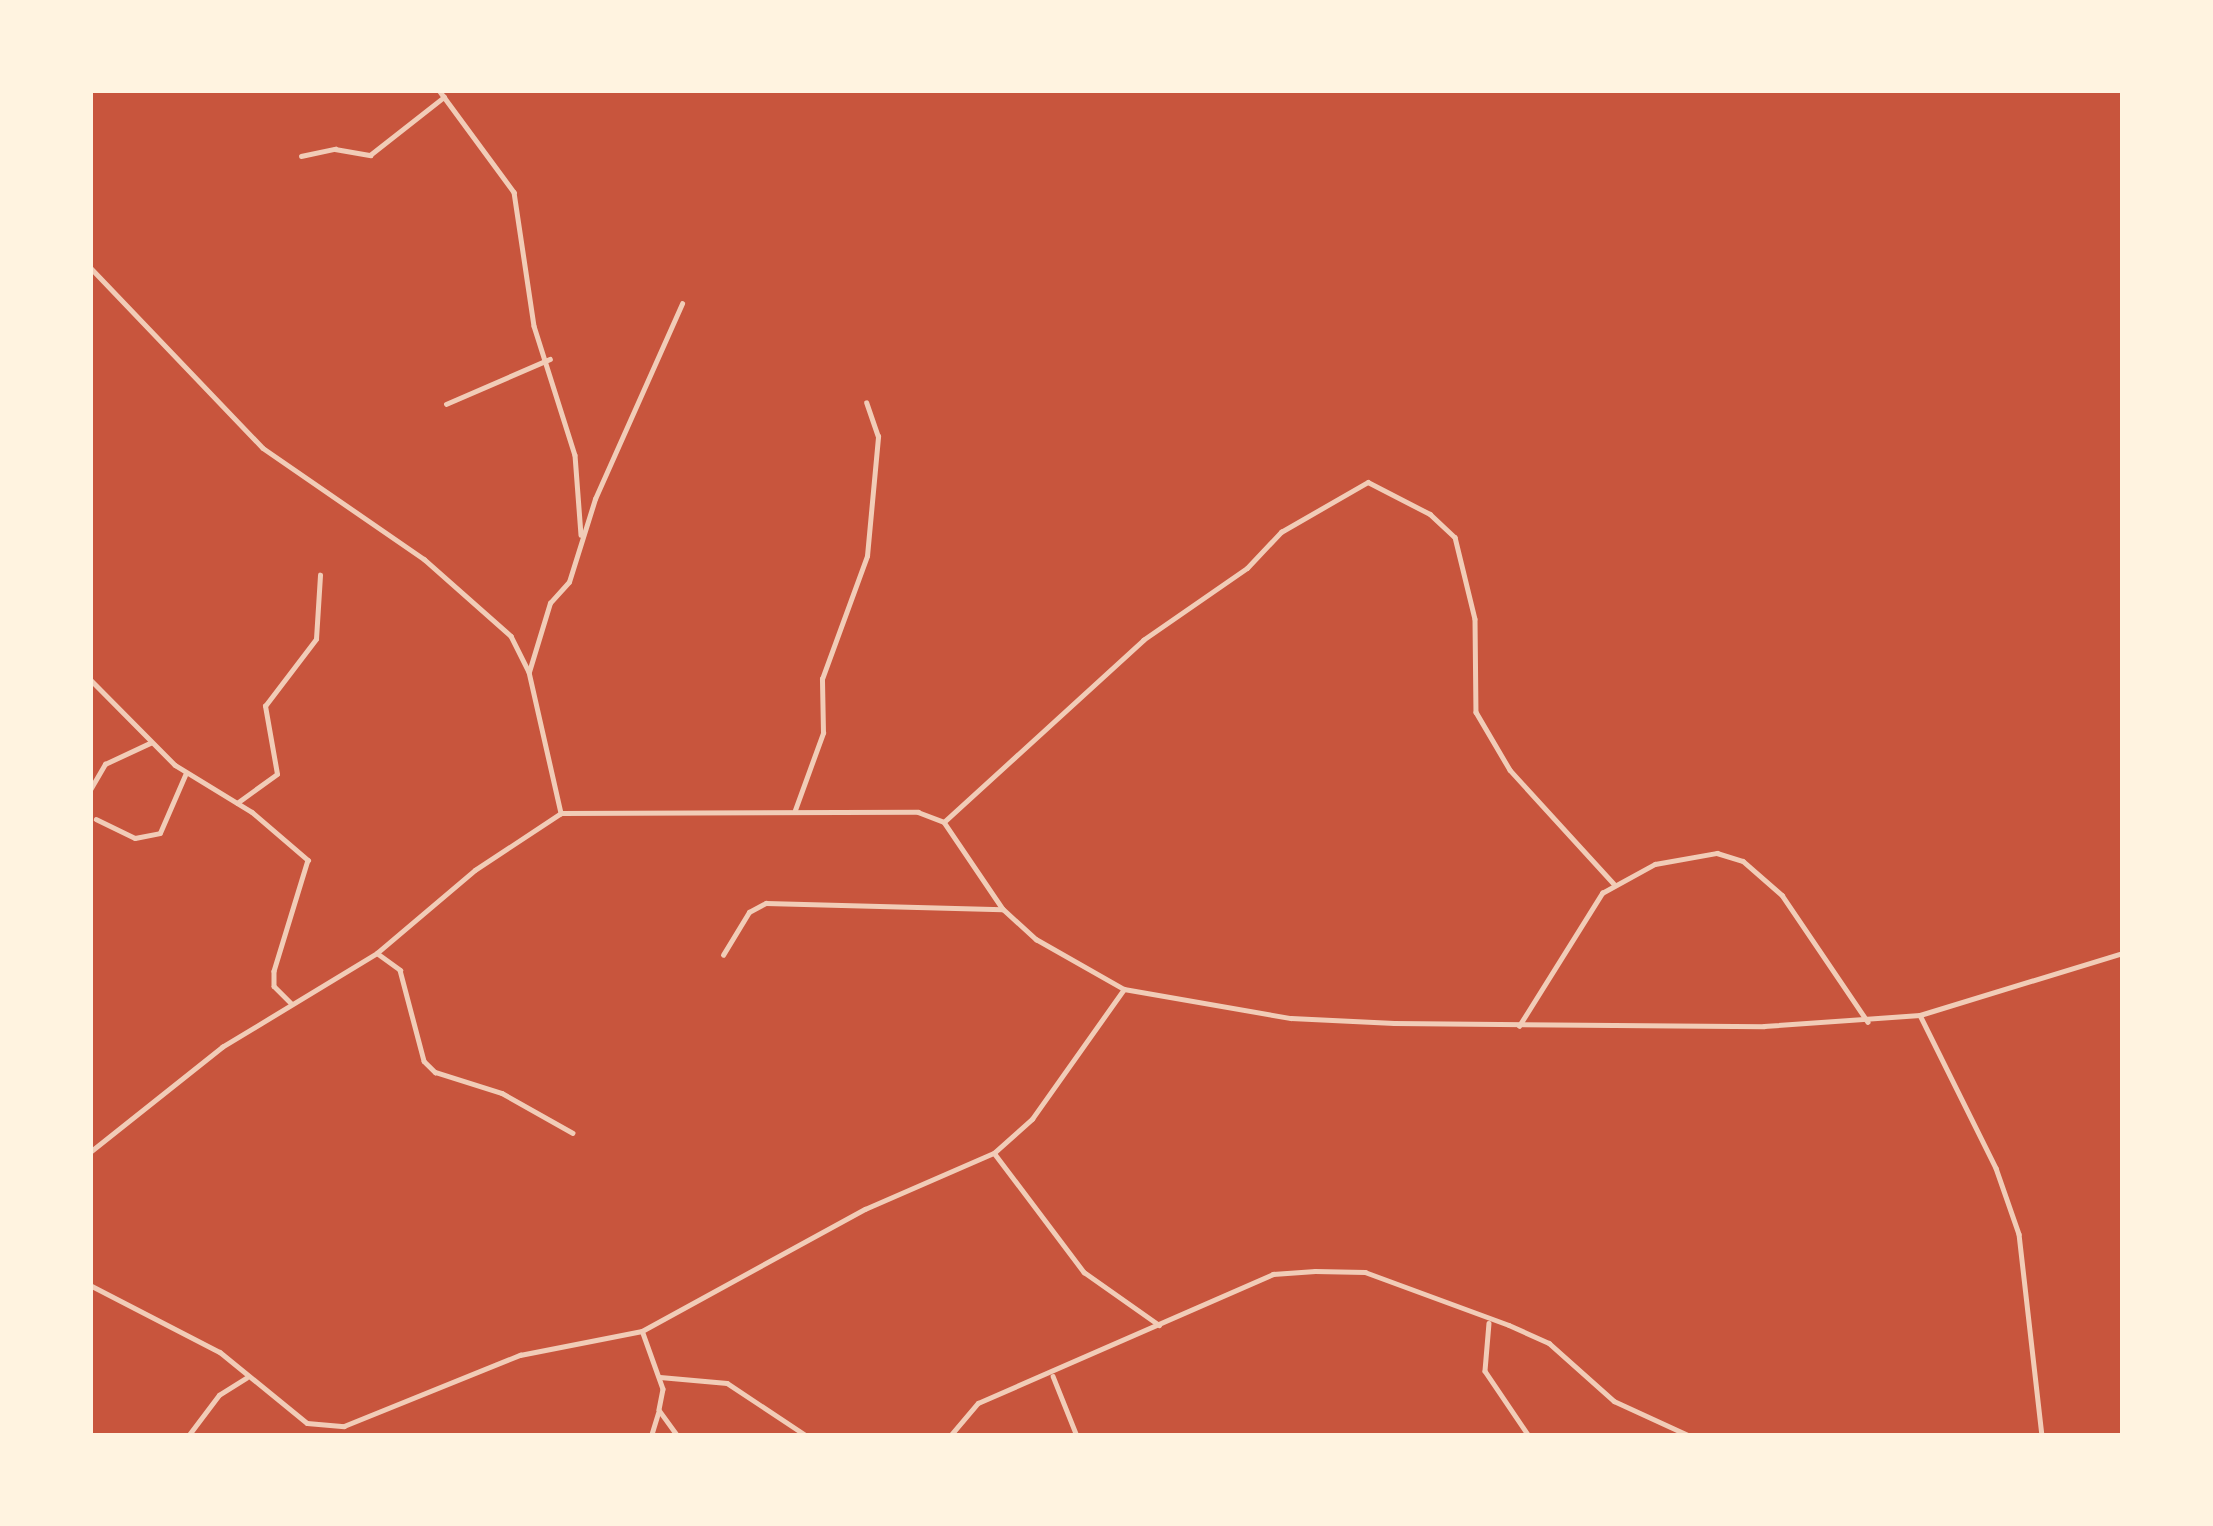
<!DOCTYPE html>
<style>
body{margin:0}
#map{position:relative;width:2213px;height:1526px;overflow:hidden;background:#c8553d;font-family:"Space Grotesk",sans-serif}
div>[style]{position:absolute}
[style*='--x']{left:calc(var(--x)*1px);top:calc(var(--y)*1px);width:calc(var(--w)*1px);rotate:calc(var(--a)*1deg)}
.minor>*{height:4.5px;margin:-2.25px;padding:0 2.25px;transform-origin:2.25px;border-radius:2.25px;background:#f1ccb7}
span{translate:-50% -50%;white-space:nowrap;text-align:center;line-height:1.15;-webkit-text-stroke:9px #fff3e0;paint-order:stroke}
.frame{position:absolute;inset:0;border:93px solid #fff3e0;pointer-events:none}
</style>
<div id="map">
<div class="minor">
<div style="--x:439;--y:90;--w:127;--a:53.7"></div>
<div style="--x:514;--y:192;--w:135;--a:81.5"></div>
<div style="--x:534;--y:326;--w:135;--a:72.4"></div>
<div style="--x:575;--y:455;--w:80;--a:85.7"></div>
<div style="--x:301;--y:156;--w:35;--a:-12"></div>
<div style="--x:335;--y:149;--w:36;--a:10"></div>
<div style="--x:370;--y:155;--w:94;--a:-38.1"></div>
<div style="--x:90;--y:267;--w:250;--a:46.3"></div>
<div style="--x:263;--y:448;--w:196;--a:34.6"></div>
<div style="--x:424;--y:559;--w:116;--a:41.5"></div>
<div style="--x:511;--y:636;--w:40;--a:63.4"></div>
<div style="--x:529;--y:672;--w:145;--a:77.2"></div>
<div style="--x:446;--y:404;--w:113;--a:-23.4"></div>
<div style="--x:529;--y:672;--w:72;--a:-73.1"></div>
<div style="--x:550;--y:603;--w:28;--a:-48"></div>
<div style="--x:569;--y:582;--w:87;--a:-72.6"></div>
<div style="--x:595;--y:499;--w:214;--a:-66"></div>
<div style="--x:90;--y:679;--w:121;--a:45.3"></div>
<div style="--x:175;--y:765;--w:90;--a:31.4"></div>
<div style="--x:252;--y:812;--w:74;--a:40.6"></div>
<div style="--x:308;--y:860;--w:116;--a:107"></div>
<div style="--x:274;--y:971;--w:15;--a:90"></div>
<div style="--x:274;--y:986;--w:25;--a:45"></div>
<div style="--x:90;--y:790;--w:30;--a:-60"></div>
<div style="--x:105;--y:764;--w:50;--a:-25"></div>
<div style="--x:237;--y:803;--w:49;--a:-35.9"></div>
<div style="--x:277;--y:774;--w:69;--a:-100"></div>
<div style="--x:265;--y:706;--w:84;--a:-52.7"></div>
<div style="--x:316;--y:639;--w:64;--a:-86.4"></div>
<div style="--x:795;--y:810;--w:82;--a:-70"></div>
<div style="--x:823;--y:733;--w:54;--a:-91.1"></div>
<div style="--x:822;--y:679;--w:131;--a:-69.9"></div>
<div style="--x:867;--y:556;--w:120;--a:-84.7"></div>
<div style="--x:878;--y:437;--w:36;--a:-109"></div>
<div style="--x:96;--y:819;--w:43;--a:26"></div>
<div style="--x:135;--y:838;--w:25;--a:-11"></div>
<div style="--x:160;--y:833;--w:65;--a:-66.6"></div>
<div style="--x:944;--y:822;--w:270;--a:-42.4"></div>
<div style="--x:1143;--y:640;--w:126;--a:-34.7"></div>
<div style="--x:1247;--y:568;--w:50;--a:-46.6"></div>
<div style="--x:1281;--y:532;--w:100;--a:-29.9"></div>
<div style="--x:1368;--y:482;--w:70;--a:27.3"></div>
<div style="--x:1430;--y:514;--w:34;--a:43"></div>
<div style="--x:1455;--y:537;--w:84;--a:76.3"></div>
<div style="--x:1475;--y:619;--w:93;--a:89.4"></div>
<div style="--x:1476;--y:712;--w:67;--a:59.6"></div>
<div style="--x:1510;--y:770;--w:154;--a:47.6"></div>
<div style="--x:377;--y:953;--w:29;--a:36"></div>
<div style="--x:400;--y:970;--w:94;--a:75.2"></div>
<div style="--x:424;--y:1061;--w:16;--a:45"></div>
<div style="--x:435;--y:1072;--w:70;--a:17.4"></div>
<div style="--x:502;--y:1093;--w:81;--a:29.4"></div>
<div style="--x:723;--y:955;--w:50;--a:-58.8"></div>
<div style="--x:749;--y:912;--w:19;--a:-28"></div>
<div style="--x:766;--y:903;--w:236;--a:1.5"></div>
<div style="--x:1920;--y:1015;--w:212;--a:-17"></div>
<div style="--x:1519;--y:1026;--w:157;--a:-58"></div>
<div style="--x:1602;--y:893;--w:60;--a:-28.7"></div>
<div style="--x:1655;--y:864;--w:63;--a:-10.1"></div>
<div style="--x:1717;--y:853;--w:27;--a:17"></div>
<div style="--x:1743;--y:861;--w:52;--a:41.1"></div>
<div style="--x:1782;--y:895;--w:153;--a:55.9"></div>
<div style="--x:90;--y:1152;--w:169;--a:-38.5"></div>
<div style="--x:222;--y:1047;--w:181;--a:-31.2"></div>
<div style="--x:377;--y:953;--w:128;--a:-40.3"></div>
<div style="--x:475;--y:870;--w:103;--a:-33.5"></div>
<div style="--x:561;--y:813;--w:357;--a:-0.2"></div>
<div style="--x:918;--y:812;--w:28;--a:21"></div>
<div style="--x:944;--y:822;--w:105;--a:55.9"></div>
<div style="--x:1003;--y:909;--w:45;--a:42.3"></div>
<div style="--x:1036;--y:939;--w:101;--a:29.6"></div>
<div style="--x:1124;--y:989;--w:169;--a:9.9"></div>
<div style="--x:1291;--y:1018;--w:103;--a:2.8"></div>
<div style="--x:1394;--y:1023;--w:370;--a:0.5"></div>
<div style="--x:1764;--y:1026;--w:156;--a:-4"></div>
<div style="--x:1920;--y:1015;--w:171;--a:63.6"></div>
<div style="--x:1996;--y:1168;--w:70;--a:70.8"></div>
<div style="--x:2019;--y:1234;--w:203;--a:83.5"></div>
<div style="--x:995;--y:1154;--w:148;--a:53"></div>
<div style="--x:1084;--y:1272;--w:92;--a:35.2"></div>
<div style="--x:90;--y:1285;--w:146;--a:27.3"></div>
<div style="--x:220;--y:1352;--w:112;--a:39.2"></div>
<div style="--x:307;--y:1423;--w:37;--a:5"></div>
<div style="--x:344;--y:1426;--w:190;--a:-22"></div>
<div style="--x:520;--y:1355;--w:124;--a:-11.1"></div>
<div style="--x:642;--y:1331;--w:254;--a:-28.7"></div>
<div style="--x:865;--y:1209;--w:141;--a:-23.5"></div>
<div style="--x:994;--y:1153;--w:51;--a:-41.8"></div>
<div style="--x:1032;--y:1119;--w:159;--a:-54.7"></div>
<div style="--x:1489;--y:1323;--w:48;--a:94.8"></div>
<div style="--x:1485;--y:1371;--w:78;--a:55.9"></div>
<div style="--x:643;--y:1333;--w:59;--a:70.3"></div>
<div style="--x:663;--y:1389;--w:21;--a:101"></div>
<div style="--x:659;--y:1410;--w:32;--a:54"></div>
<div style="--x:1053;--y:1376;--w:65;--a:68.2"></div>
<div style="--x:660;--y:1377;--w:67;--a:5.1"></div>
<div style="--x:727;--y:1383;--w:96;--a:33.5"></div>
<div style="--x:188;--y:1436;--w:51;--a:-52.9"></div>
<div style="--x:219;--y:1395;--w:32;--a:-32"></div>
<div style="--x:651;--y:1436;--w:24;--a:-73"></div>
<div style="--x:950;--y:1436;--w:43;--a:-49.7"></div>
<div style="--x:978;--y:1403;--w:322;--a:-23.6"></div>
<div style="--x:1273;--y:1274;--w:42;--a:-4.1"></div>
<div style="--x:1315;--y:1271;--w:50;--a:1.1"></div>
<div style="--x:1365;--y:1272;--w:153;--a:20.2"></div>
<div style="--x:1509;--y:1325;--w:44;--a:24.2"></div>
<div style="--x:1549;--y:1343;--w:87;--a:41.7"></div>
<div style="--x:1614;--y:1401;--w:84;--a:24.7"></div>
</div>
<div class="frame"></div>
</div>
